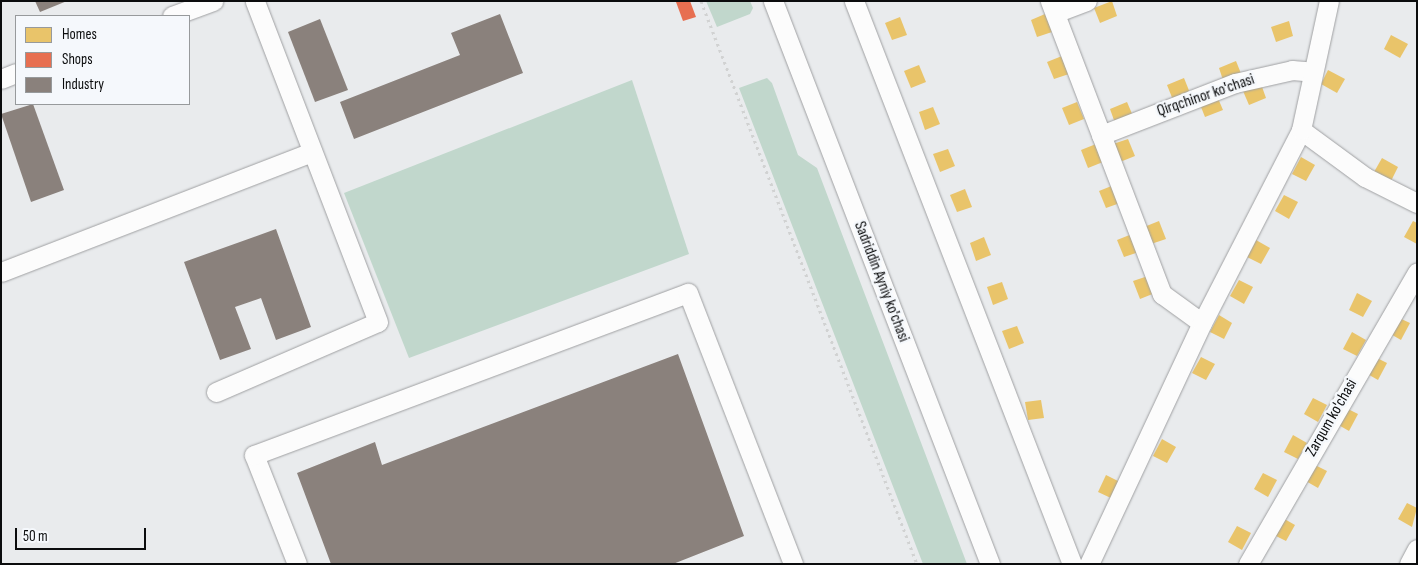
<!DOCTYPE html>
<style>
body{margin:0}
#map{position:relative;width:1418px;height:565px;overflow:hidden;background:#e9ebed;font-family:"Sofia Sans Condensed",sans-serif}
div>[style]{position:absolute}
[style*='--x']{left:calc(var(--x)*1px);top:calc(var(--y)*1px);width:calc(var(--w)*1px);rotate:calc(var(--a)*1deg)}
.green>*{inset:0;background:#c1d7cc}
.homes>*{inset:0;background:#e9c46a}
.shops>*{inset:0;background:#e76f51}
.industry>*{inset:0;background:#8a817c}
.path>*{height:3px;margin-top:-1.5px;transform-origin:0;background:repeating-linear-gradient(90deg,#d1d2d2 0 2.5px,transparent 0 6.5px)}
.roads{filter:drop-shadow(0 0 1px #9fa0a2) drop-shadow(0 0 1px #9fa0a2)}
.minor>*{height:19px;margin:-9.5px;padding:0 9.5px;transform-origin:9.5px;border-radius:9.5px;background:#fcfcfc}
span{translate:-50% -50%;white-space:nowrap;text-align:center;line-height:1.15;-webkit-text-stroke:5px #f5f8fc;paint-order:stroke}
.street-label{font-size:16px;color:#0b0c0d}
.frame{position:absolute;inset:0;border:2px solid #0b0c0d;pointer-events:none}
.legend{position:absolute;left:15px;top:15px;width:175px;height:90px;box-sizing:border-box;background:#f5f8fc;border:1px solid #979a9c;margin:0;padding:6px 9px;list-style:none;font-size:15px;color:#0b0c0d}
.legend li{display:flex;align-items:center;gap:10px;height:25px}
.legend b{width:25px;border:1px solid #979a9c}
.scale{position:absolute;left:15px;top:528px;width:131px;height:22px;box-sizing:border-box;border:2px solid #0b0c0d;border-top:0;padding-left:6px;font-size:15px;line-height:18px;white-space:nowrap;color:#0b0c0d;-webkit-text-stroke:4px #f5f8fc;paint-order:stroke}
</style>
<div id="map">
<div class="green">
<div style="clip-path:polygon(706px 1px,750px 1px,753px 8px,750px 14px,717px 27px)"></div>
<div style="clip-path:polygon(767px 78px,772px 83px,798px 155px,817px 168px,967px 564px,923px 564px,739px 88px)"></div>
<div style="clip-path:polygon(632px 80px,689px 254px,409px 358px,344px 193px)"></div>
</div>
<div class="homes">
<div style="clip-path:polygon(1112px 1px,1117px 16px,1100px 23px,1094px 8px)"></div>
<div style="clip-path:polygon(1045px 14px,1052px 32px,1037px 37px,1031px 20px)"></div>
<div style="clip-path:polygon(900px 17px,907px 35px,892px 40px,885px 23px)"></div>
<div style="clip-path:polygon(1289px 21px,1293px 36px,1276px 42px,1271px 27px)"></div>
<div style="clip-path:polygon(1391px 35px,1408px 44px,1400px 58px,1384px 49px)"></div>
<div style="clip-path:polygon(1062px 56px,1069px 74px,1054px 79px,1047px 62px)"></div>
<div style="clip-path:polygon(1236px 61px,1242px 76px,1224px 83px,1219px 68px)"></div>
<div style="clip-path:polygon(919px 65px,926px 82px,911px 88px,904px 71px)"></div>
<div style="clip-path:polygon(1328px 70px,1345px 79px,1337px 93px,1321px 84px)"></div>
<div style="clip-path:polygon(1184px 78px,1190px 93px,1173px 100px,1167px 85px)"></div>
<div style="clip-path:polygon(1261px 84px,1266px 98px,1249px 105px,1243px 91px)"></div>
<div style="clip-path:polygon(1217px 96px,1223px 110px,1205px 117px,1199px 102px)"></div>
<div style="clip-path:polygon(1077px 102px,1084px 119px,1069px 125px,1062px 108px)"></div>
<div style="clip-path:polygon(1127px 102px,1133px 116px,1115px 123px,1110px 109px)"></div>
<div style="clip-path:polygon(933px 107px,940px 124px,925px 130px,919px 112px)"></div>
<div style="clip-path:polygon(1128px 139px,1135px 156px,1120px 162px,1113px 144px)"></div>
<div style="clip-path:polygon(1096px 144px,1103px 162px,1088px 168px,1081px 150px)"></div>
<div style="clip-path:polygon(948px 149px,955px 166px,940px 172px,933px 154px)"></div>
<div style="clip-path:polygon(1301px 157px,1315px 165px,1306px 181px,1292px 174px)"></div>
<div style="clip-path:polygon(1382px 158px,1398px 167px,1391px 181px,1374px 172px)"></div>
<div style="clip-path:polygon(1114px 185px,1120px 203px,1106px 208px,1099px 191px)"></div>
<div style="clip-path:polygon(965px 189px,972px 207px,957px 212px,950px 195px)"></div>
<div style="clip-path:polygon(1284px 195px,1298px 202px,1289px 219px,1275px 211px)"></div>
<div style="clip-path:polygon(1159px 221px,1166px 239px,1151px 244px,1144px 227px)"></div>
<div style="clip-path:polygon(1413px 221px,1417px 223px,1417px 244px,1404px 237px)"></div>
<div style="clip-path:polygon(1132px 234px,1139px 252px,1124px 257px,1117px 240px)"></div>
<div style="clip-path:polygon(984px 237px,991px 255px,976px 261px,970px 243px)"></div>
<div style="clip-path:polygon(1256px 240px,1270px 248px,1261px 264px,1247px 257px)"></div>
<div style="clip-path:polygon(1148px 276px,1155px 293px,1140px 299px,1133px 281px)"></div>
<div style="clip-path:polygon(1239px 280px,1253px 287px,1244px 304px,1230px 296px)"></div>
<div style="clip-path:polygon(1002px 282px,1008px 299px,993px 305px,987px 287px)"></div>
<div style="clip-path:polygon(1357px 293px,1372px 301px,1363px 317px,1349px 310px)"></div>
<div style="clip-path:polygon(1219px 315px,1232px 323px,1224px 339px,1210px 332px)"></div>
<div style="clip-path:polygon(1395px 316px,1410px 323px,1401px 340px,1387px 332px)"></div>
<div style="clip-path:polygon(1017px 326px,1024px 343px,1009px 349px,1002px 331px)"></div>
<div style="clip-path:polygon(1352px 332px,1366px 340px,1357px 356px,1343px 349px)"></div>
<div style="clip-path:polygon(1373px 356px,1387px 363px,1378px 380px,1364px 372px)"></div>
<div style="clip-path:polygon(1201px 357px,1215px 364px,1206px 380px,1192px 373px)"></div>
<div style="clip-path:polygon(1313px 398px,1327px 405px,1318px 422px,1304px 414px)"></div>
<div style="clip-path:polygon(1041px 400px,1044px 418px,1028px 420px,1025px 402px)"></div>
<div style="clip-path:polygon(1344px 407px,1358px 414px,1349px 431px,1335px 423px)"></div>
<div style="clip-path:polygon(1293px 435px,1307px 443px,1298px 459px,1284px 452px)"></div>
<div style="clip-path:polygon(1162px 439px,1176px 447px,1167px 463px,1153px 456px)"></div>
<div style="clip-path:polygon(1313px 464px,1327px 471px,1318px 488px,1304px 480px)"></div>
<div style="clip-path:polygon(1263px 473px,1277px 480px,1268px 497px,1254px 489px)"></div>
<div style="clip-path:polygon(1106px 475px,1120px 482px,1113px 499px,1098px 492px)"></div>
<div style="clip-path:polygon(1407px 503px,1417px 508px,1412px 527px,1398px 519px)"></div>
<div style="clip-path:polygon(1281px 517px,1295px 525px,1286px 541px,1272px 534px)"></div>
<div style="clip-path:polygon(1237px 526px,1251px 533px,1242px 550px,1228px 542px)"></div>
</div>
<div class="shops">
<div style="clip-path:polygon(690px 1px,696px 17px,683px 21px,676px 2px)"></div>
</div>
<div class="industry">
<div style="clip-path:polygon(35px 1px,67px 1px,40px 12px)"></div>
<div style="clip-path:polygon(500px 14px,523px 73px,354px 139px,340px 102px,460px 55px,451px 33px)"></div>
<div style="clip-path:polygon(320px 19px,348px 90px,315px 102px,288px 32px)"></div>
<div style="clip-path:polygon(33px 104px,64px 190px,31px 202px,1px 114px)"></div>
<div style="clip-path:polygon(276px 229px,311px 327px,276px 340px,261px 298px,235px 307px,251px 349px,220px 360px,184px 262px)"></div>
<div style="clip-path:polygon(678px 354px,744px 536px,673px 564px,331px 564px,297px 473px,375px 442px,382px 465px)"></div>
</div>
<div class="path">
<div style="--x:701;--y:1;--w:603;--a:69.01"></div>
</div>
<div class="roads">
<div class="minor">
<div style="--x:773;--y:1;--w:603;--a:68.92"></div>
<div style="--x:854;--y:1;--w:604;--a:68.83"></div>
<div style="--x:1050;--y:1;--w:314;--a:69.1"></div>
<div style="--x:1162;--y:294;--w:49;--a:35.9"></div>
<div style="--x:1055;--y:13;--w:34;--a:-21"></div>
<div style="--x:172;--y:16;--w:44;--a:-20.1"></div>
<div style="--x:1;--y:79;--w:16;--a:-22"></div>
<div style="--x:1301;--y:130;--w:79;--a:36.3"></div>
<div style="--x:1365;--y:177;--w:58;--a:26.6"></div>
<div style="--x:1101;--y:135;--w:144;--a:-21.2"></div>
<div style="--x:1235;--y:83;--w:58;--a:-12.8"></div>
<div style="--x:1292;--y:70;--w:21;--a:5"></div>
<div style="--x:1;--y:272;--w:333;--a:-21.1"></div>
<div style="--x:216;--y:392;--w:176;--a:-23.4"></div>
<div style="--x:378;--y:322;--w:344;--a:-111"></div>
<div style="--x:297;--y:564;--w:117;--a:-111.5"></div>
<div style="--x:254;--y:455;--w:463;--a:-20.5"></div>
<div style="--x:688;--y:293;--w:291;--a:68.8"></div>
<div style="--x:1089;--y:564;--w:266;--a:-64.9"></div>
<div style="--x:1202;--y:323;--w:217;--a:-62.8"></div>
<div style="--x:1301;--y:130;--w:132;--a:-77.8"></div>
<div style="--x:1248;--y:564;--w:337;--a:-59.9"></div>
<div style="--x:1409;--y:564;--w:17;--a:-62"></div>
</div>
</div>
<div class="street-label">
<span style="left:1206px;top:96px;rotate:-19deg">Qirqchinor ko'chasi</span>
<span style="left:881px;top:282px;rotate:69deg">Sadriddin Ayniy ko'chasi</span>
<span style="left:1332px;top:418px;rotate:-60deg">Zarqum ko'chasi</span>
</div>
<div class="frame"></div>
<ul class="legend">
<li><b style="height:14px;background:#e9c46a"></b>Homes</li>
<li><b style="height:14px;background:#e76f51"></b>Shops</li>
<li><b style="height:14px;background:#8a817c"></b>Industry</li>
</ul>
<div class="scale">50 m</div>
</div>
